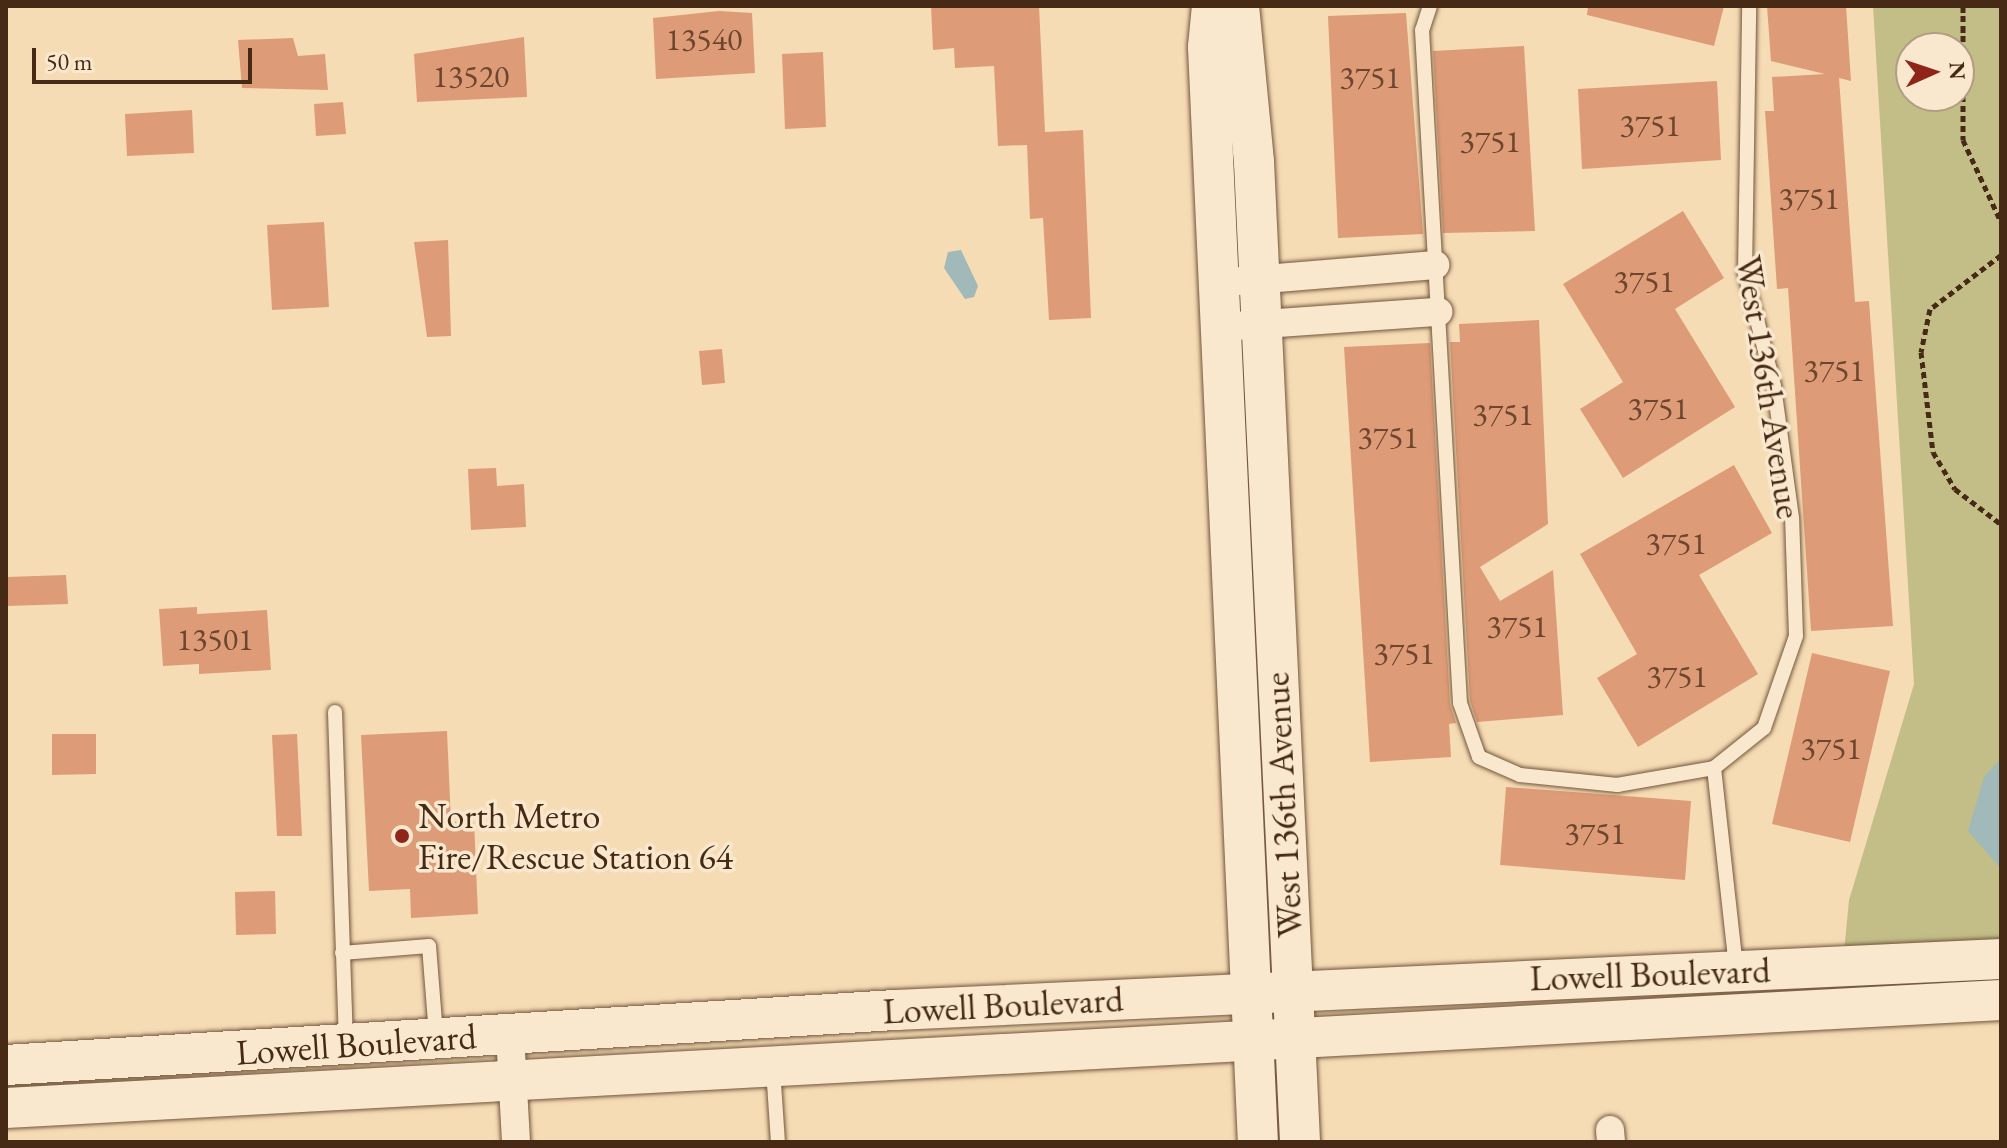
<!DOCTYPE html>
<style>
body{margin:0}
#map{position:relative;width:2007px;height:1148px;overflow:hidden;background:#f6dcb4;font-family:"EB Garamond",serif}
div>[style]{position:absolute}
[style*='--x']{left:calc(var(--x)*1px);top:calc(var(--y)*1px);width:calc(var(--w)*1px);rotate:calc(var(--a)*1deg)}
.green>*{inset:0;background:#c3be88}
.water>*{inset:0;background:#a1b9b8}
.building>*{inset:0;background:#de9b77}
.path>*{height:5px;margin-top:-2.5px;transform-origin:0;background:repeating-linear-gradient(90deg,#462a15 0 6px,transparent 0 10px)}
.roads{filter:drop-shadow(0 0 2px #72563d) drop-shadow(0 0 2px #72563d)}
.service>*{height:14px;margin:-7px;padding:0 7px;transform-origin:7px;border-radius:7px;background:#f9e8ce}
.minor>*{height:28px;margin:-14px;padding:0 14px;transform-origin:14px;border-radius:14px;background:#f9e8ce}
.secondary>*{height:40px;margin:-20px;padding:0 20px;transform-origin:20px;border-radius:20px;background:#f9e8ce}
.dots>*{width:22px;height:22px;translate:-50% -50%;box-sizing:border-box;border:4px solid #f9e8ce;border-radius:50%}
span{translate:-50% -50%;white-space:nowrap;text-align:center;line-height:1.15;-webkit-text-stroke:7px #f9e8ce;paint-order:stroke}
.number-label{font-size:32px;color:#6c462e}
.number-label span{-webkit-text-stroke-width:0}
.street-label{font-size:36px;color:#462a15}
.poi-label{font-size:36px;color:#462a15}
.left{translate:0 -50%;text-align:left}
.frame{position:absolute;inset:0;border:8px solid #462a15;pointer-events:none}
.north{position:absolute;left:1895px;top:32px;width:80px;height:80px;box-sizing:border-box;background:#f9e8ce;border:2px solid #b19c84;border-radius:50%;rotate:87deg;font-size:22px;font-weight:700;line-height:32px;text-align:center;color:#462a15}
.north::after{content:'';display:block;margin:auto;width:28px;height:36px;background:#8f2418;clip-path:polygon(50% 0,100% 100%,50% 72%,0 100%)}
.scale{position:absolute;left:32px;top:48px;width:220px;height:36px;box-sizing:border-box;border:4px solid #462a15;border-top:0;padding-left:10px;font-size:24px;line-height:28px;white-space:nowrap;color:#462a15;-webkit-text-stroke:6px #f9e8ce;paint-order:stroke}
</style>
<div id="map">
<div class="green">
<div style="clip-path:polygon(evenodd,1873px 6px,2001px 6px,2001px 943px,1844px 952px,1849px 900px,1914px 684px,1873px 6px,1911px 48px,1959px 48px,1959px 96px,1911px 96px,1911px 48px)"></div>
</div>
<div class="water">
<div style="clip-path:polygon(961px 250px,978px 286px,974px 297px,965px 299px,944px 268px,948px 252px)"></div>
<div style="clip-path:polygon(2001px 758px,2001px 869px,1968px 831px,1984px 777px)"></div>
</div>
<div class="building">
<div style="clip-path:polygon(931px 6px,1039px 6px,1045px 132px,1083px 130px,1091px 318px,1049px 320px,1043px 218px,1030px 219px,1027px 145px,998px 146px,994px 66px,955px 68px,954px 48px,933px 50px)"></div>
<div style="clip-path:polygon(1588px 6px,1724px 6px,1714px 46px,1587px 15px)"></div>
<div style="clip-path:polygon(1767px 6px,1846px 6px,1851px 81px,1839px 78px,1855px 302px,1869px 301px,1893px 626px,1811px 631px,1788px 288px,1777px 289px,1765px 111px,1774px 111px,1772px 77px,1825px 74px,1771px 61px)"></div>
<div style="clip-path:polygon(719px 11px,752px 13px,755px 73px,656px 79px,653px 18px)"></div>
<div style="clip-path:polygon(1406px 13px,1423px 234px,1338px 238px,1328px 16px)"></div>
<div style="clip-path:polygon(524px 37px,527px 97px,417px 102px,414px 54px)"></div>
<div style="clip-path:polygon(293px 38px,298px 56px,325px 54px,328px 90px,242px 88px,238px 40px)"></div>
<div style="clip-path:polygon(1524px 46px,1535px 231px,1443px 233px,1433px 51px)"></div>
<div style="clip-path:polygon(823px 52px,826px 127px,785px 129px,782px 54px)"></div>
<div style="clip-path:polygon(1717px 81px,1721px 160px,1582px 169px,1578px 89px)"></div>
<div style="clip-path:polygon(343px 102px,346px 134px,316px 136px,314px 104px)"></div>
<div style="clip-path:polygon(192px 110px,194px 153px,127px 156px,125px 114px)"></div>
<div style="clip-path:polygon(1683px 211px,1724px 278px,1675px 309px,1735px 407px,1623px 478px,1580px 409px,1623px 382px,1563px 284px)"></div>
<div style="clip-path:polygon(324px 222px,329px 307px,272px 310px,267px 225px)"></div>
<div style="clip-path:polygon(448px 240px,451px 336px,427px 337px,414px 242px)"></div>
<div style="clip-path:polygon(1539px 320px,1548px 524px,1480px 567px,1500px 601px,1553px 570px,1563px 715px,1477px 722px,1470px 701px,1450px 342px,1460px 342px,1459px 324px)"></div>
<div style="clip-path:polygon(1430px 343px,1450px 704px,1456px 723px,1449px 724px,1451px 757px,1370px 762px,1344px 347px)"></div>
<div style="clip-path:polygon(722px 349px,725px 383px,702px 385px,699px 351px)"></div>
<div style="clip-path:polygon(1734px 465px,1772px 533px,1699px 575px,1758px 674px,1638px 747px,1597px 678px,1637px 654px,1580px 554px)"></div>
<div style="clip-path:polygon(496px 468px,497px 486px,524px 484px,526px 527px,471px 530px,468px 469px)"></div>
<div style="clip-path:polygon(66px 575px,68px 604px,6px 606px,6px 577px)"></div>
<div style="clip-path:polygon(197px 607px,197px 614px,267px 610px,271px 670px,199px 674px,199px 664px,163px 666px,159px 609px)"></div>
<div style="clip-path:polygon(1812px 653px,1890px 671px,1850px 842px,1772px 824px)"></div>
<div style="clip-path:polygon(447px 731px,451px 822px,474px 821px,478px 914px,411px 918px,410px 889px,369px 891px,361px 735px)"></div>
<div style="clip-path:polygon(52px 734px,96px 734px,96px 774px,52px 775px)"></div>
<div style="clip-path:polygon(297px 734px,302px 836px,277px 836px,272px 735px)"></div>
<div style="clip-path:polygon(1506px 787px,1691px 801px,1685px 880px,1500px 865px)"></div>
<div style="clip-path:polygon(275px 891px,276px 934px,236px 935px,235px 892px)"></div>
</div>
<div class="path">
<div style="--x:1963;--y:6;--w:134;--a:90"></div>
<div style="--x:1963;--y:140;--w:90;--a:65.1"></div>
<div style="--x:2001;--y:255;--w:89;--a:142.7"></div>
<div style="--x:1930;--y:309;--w:44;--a:101.8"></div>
<div style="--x:1921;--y:352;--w:101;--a:83.2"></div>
<div style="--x:1933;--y:452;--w:43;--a:59.3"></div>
<div style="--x:1955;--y:489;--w:58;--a:37.3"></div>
</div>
<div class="roads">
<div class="service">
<div style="--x:1430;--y:6;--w:25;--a:108"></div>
<div style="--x:1422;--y:30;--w:674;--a:86.77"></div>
<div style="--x:1460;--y:703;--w:57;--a:70.6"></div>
<div style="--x:1479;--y:757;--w:45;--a:23.7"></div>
<div style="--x:1520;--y:775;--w:98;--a:5.9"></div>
<div style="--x:1617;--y:785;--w:98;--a:-9.9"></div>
<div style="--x:1714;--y:768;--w:64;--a:-38.7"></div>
<div style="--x:1764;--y:728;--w:97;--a:-70.8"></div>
<div style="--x:1796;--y:636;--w:118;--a:-91.9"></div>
<div style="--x:1792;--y:518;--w:133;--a:-97.8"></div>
<div style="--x:1774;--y:386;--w:117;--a:-104.4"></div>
<div style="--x:1745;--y:273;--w:267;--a:-89.1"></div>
<div style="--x:335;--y:712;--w:331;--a:88.1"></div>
<div style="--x:1714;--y:768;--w:201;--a:83.7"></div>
<div style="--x:342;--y:953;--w:87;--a:-4.6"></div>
<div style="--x:429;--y:946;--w:89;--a:85.5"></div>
<div style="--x:773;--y:1069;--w:73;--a:86.1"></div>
</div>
<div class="minor">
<div style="--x:1241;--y:281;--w:195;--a:-4.7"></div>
<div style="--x:1221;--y:327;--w:218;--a:-4"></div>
<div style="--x:510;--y:1034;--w:108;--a:86.8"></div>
<div style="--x:1610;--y:1130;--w:12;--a:85"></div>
</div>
<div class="secondary">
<div style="--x:1212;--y:6;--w:41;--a:95.6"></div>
<div style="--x:1208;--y:47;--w:1096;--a:87.39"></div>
<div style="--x:1239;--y:6;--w:157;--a:84.5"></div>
<div style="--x:1254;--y:162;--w:981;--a:87.31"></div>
<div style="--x:6;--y:1065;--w:892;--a:-3.54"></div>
<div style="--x:896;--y:1010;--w:1106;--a:-2.64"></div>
<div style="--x:6;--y:1108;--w:1998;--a:-3.1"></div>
</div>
</div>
<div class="dots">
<div style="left:402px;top:836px;background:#8f2418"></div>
</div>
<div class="number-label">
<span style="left:704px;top:39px">13540</span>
<span style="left:471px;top:76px">13520</span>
<span style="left:1370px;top:77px">3751</span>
<span style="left:1650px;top:125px">3751</span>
<span style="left:1490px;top:141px">3751</span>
<span style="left:1809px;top:198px">3751</span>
<span style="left:1644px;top:281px">3751</span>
<span style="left:1834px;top:370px">3751</span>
<span style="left:1658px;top:408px">3751</span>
<span style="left:1503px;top:414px">3751</span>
<span style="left:1388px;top:437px">3751</span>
<span style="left:1676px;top:543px">3751</span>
<span style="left:1517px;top:626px">3751</span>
<span style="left:215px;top:639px">13501</span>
<span style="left:1404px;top:653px">3751</span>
<span style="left:1677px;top:676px">3751</span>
<span style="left:1831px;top:748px">3751</span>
<span style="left:1595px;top:833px">3751</span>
</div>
<div class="street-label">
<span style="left:1769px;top:387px;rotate:81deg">West 136th Avenue</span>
<span style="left:1283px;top:805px;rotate:-93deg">West 136th Avenue</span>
<span style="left:1650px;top:974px;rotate:-2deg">Lowell Boulevard</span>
<span style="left:1003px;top:1005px;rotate:-3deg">Lowell Boulevard</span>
<span style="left:356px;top:1044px;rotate:-4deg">Lowell Boulevard</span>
</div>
<div class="poi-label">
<span class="left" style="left:418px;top:836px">North Metro<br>Fire/Rescue Station 64</span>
</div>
<div class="frame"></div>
<div class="north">N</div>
<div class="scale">50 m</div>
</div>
